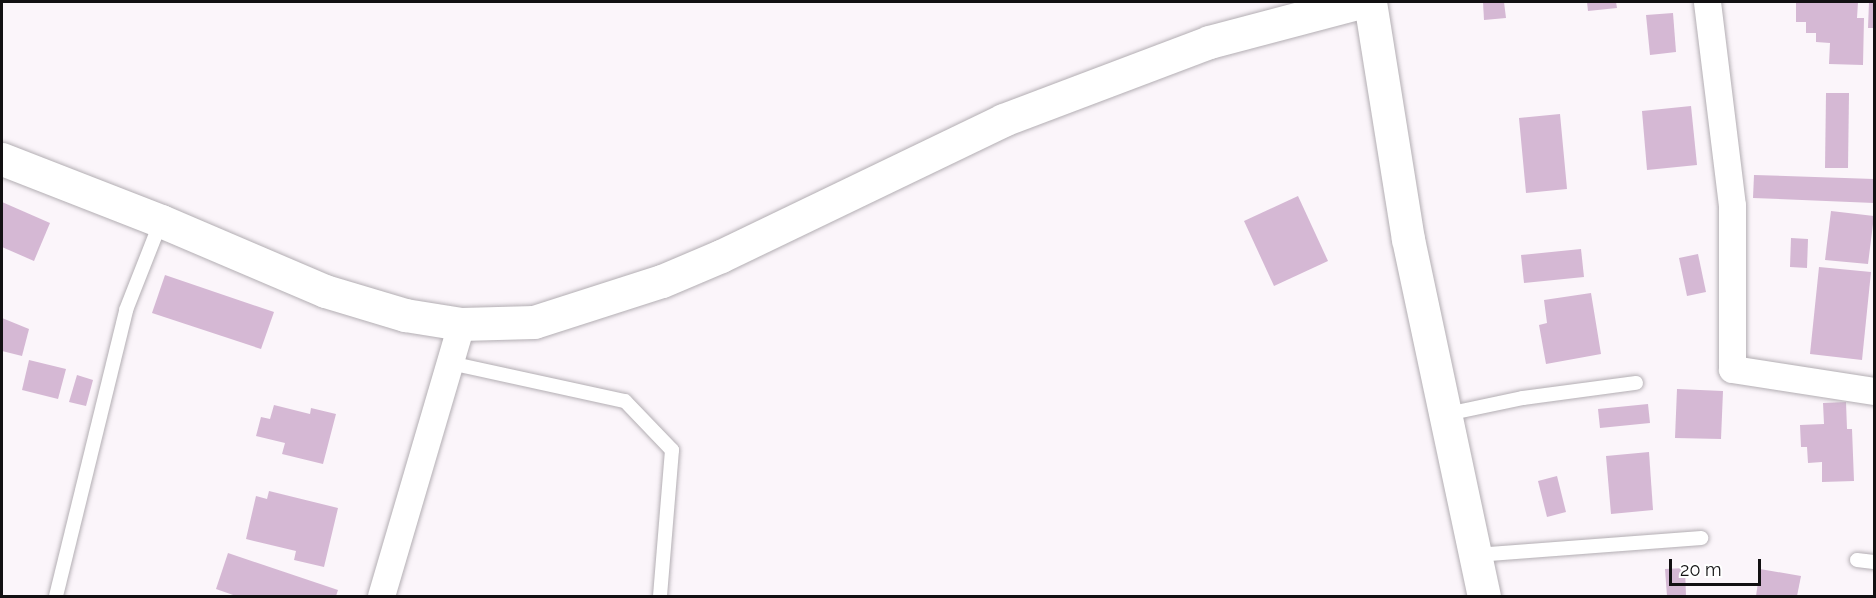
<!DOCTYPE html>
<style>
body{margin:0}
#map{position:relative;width:1876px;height:598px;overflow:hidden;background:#fbf5fa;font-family:Raleway,sans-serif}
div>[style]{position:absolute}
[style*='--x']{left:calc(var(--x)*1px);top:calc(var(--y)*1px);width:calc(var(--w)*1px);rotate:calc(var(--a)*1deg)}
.building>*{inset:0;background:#d5b8d4}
.roads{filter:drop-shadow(0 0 2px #b3aeb3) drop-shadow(0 0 2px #b3aeb3)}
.service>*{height:14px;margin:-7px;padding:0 7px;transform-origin:7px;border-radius:7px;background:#fff}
.minor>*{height:27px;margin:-13.5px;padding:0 13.5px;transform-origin:13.5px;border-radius:13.5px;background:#fff}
.tertiary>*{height:33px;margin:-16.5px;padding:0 16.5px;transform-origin:16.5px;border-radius:16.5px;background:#fff}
span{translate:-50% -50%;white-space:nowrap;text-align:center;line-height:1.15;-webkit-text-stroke:4.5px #fff;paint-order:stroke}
.frame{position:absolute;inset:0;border:3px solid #121012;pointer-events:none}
.scale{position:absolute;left:1669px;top:559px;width:92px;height:27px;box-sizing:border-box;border:3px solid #121012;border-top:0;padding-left:8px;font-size:18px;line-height:21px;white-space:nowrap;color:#121012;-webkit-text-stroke:4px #fff;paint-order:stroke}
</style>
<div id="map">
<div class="building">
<div style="clip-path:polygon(1483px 2px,1504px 2px,1506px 18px,1484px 20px)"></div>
<div style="clip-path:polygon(1587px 2px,1616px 2px,1617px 8px,1588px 11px)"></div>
<div style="clip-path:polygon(1796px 2px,1858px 2px,1857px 18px,1864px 18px,1863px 65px,1829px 64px,1830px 43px,1816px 42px,1816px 33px,1806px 33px,1806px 22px,1796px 22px)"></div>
<div style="clip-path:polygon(1869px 2px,1874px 2px,1874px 28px,1868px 28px)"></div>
<div style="clip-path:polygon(1673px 13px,1676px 52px,1650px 55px,1646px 15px)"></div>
<div style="clip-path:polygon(1826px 93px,1849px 93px,1848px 168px,1825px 168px)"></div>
<div style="clip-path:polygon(1691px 106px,1697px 165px,1647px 170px,1642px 111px)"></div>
<div style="clip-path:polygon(1560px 114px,1567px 189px,1526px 193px,1519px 118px)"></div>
<div style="clip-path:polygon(1754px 175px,1874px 179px,1874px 203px,1753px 198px)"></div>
<div style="clip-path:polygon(1298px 196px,1328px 261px,1274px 286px,1244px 221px)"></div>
<div style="clip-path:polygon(2px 202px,50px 223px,34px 261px,2px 247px)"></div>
<div style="clip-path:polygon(1831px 211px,1874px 216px,1868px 264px,1825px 260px)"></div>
<div style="clip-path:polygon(1791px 238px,1808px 239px,1807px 268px,1790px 267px)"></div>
<div style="clip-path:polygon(1581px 249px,1584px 277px,1524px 283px,1521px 255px)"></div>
<div style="clip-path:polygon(1698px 254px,1706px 292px,1687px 296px,1679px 258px)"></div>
<div style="clip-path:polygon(1819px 267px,1871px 272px,1862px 360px,1810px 354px)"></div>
<div style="clip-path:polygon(165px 275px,274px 312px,261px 349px,152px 313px)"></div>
<div style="clip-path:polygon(1591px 293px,1601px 354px,1546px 364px,1539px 325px,1547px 323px,1544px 300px)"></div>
<div style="clip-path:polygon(2px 318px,29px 329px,22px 356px,2px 351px)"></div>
<div style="clip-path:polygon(29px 360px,66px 369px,58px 399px,22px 390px)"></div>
<div style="clip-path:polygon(77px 375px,93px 380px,86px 406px,69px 402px)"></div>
<div style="clip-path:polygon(1677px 389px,1723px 391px,1721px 439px,1675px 438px)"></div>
<div style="clip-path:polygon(1846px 402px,1847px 429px,1852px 429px,1854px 481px,1822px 482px,1822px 462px,1808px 463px,1807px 447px,1801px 447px,1800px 425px,1824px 424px,1823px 403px)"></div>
<div style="clip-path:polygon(1648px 404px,1650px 423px,1600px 428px,1598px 409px)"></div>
<div style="clip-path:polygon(274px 405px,310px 414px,311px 408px,336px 414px,323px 464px,282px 454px,285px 443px,256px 436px,261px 417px,270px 419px)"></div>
<div style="clip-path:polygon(1649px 452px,1653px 510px,1611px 514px,1606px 456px)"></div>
<div style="clip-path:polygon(1557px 476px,1566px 512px,1547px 517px,1538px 481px)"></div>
<div style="clip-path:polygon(269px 491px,338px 508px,324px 567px,294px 560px,296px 551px,246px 539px,256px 496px,267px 499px)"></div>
<div style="clip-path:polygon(228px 553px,338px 590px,336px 596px,236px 596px,216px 589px)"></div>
<div style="clip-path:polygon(1685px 568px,1686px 596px,1667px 596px,1665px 569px)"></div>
<div style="clip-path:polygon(1760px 569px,1801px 576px,1797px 596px,1756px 596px)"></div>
</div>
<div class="roads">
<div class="service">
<div style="--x:450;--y:363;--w:179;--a:12.3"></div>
<div style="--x:625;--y:401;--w:68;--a:46.2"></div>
<div style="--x:672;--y:450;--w:146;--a:94.7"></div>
<div style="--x:1447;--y:414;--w:78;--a:-11.9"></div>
<div style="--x:1523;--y:398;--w:114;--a:-7.6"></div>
<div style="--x:1476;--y:555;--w:226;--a:-4.3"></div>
<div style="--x:1857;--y:560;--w:17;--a:7"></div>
<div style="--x:56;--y:596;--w:294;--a:-76.2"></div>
<div style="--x:126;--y:310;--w:96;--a:-68.5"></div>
</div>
<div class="minor">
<div style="--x:1707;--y:2;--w:205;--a:83"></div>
<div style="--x:1732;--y:205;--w:164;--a:90"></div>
<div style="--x:1732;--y:369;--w:144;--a:8.8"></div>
<div style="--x:381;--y:596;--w:284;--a:-73.6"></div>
</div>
<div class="tertiary">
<div style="--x:1370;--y:2;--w:240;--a:80.9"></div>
<div style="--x:1408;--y:239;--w:365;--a:78"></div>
<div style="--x:2;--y:159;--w:171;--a:21.3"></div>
<div style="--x:161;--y:221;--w:178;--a:23.1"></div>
<div style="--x:325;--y:291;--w:84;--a:16.7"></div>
<div style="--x:405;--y:315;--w:57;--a:9.1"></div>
<div style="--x:461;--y:324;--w:73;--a:-1.6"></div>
<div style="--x:534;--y:322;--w:134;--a:-17.8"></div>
<div style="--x:662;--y:281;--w:64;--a:-23"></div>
<div style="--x:721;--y:256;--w:313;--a:-25.7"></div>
<div style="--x:1003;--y:120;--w:220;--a:-20.7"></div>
<div style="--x:1209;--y:42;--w:156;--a:-14.8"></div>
</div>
</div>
<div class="frame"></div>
<div class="scale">20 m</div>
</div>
